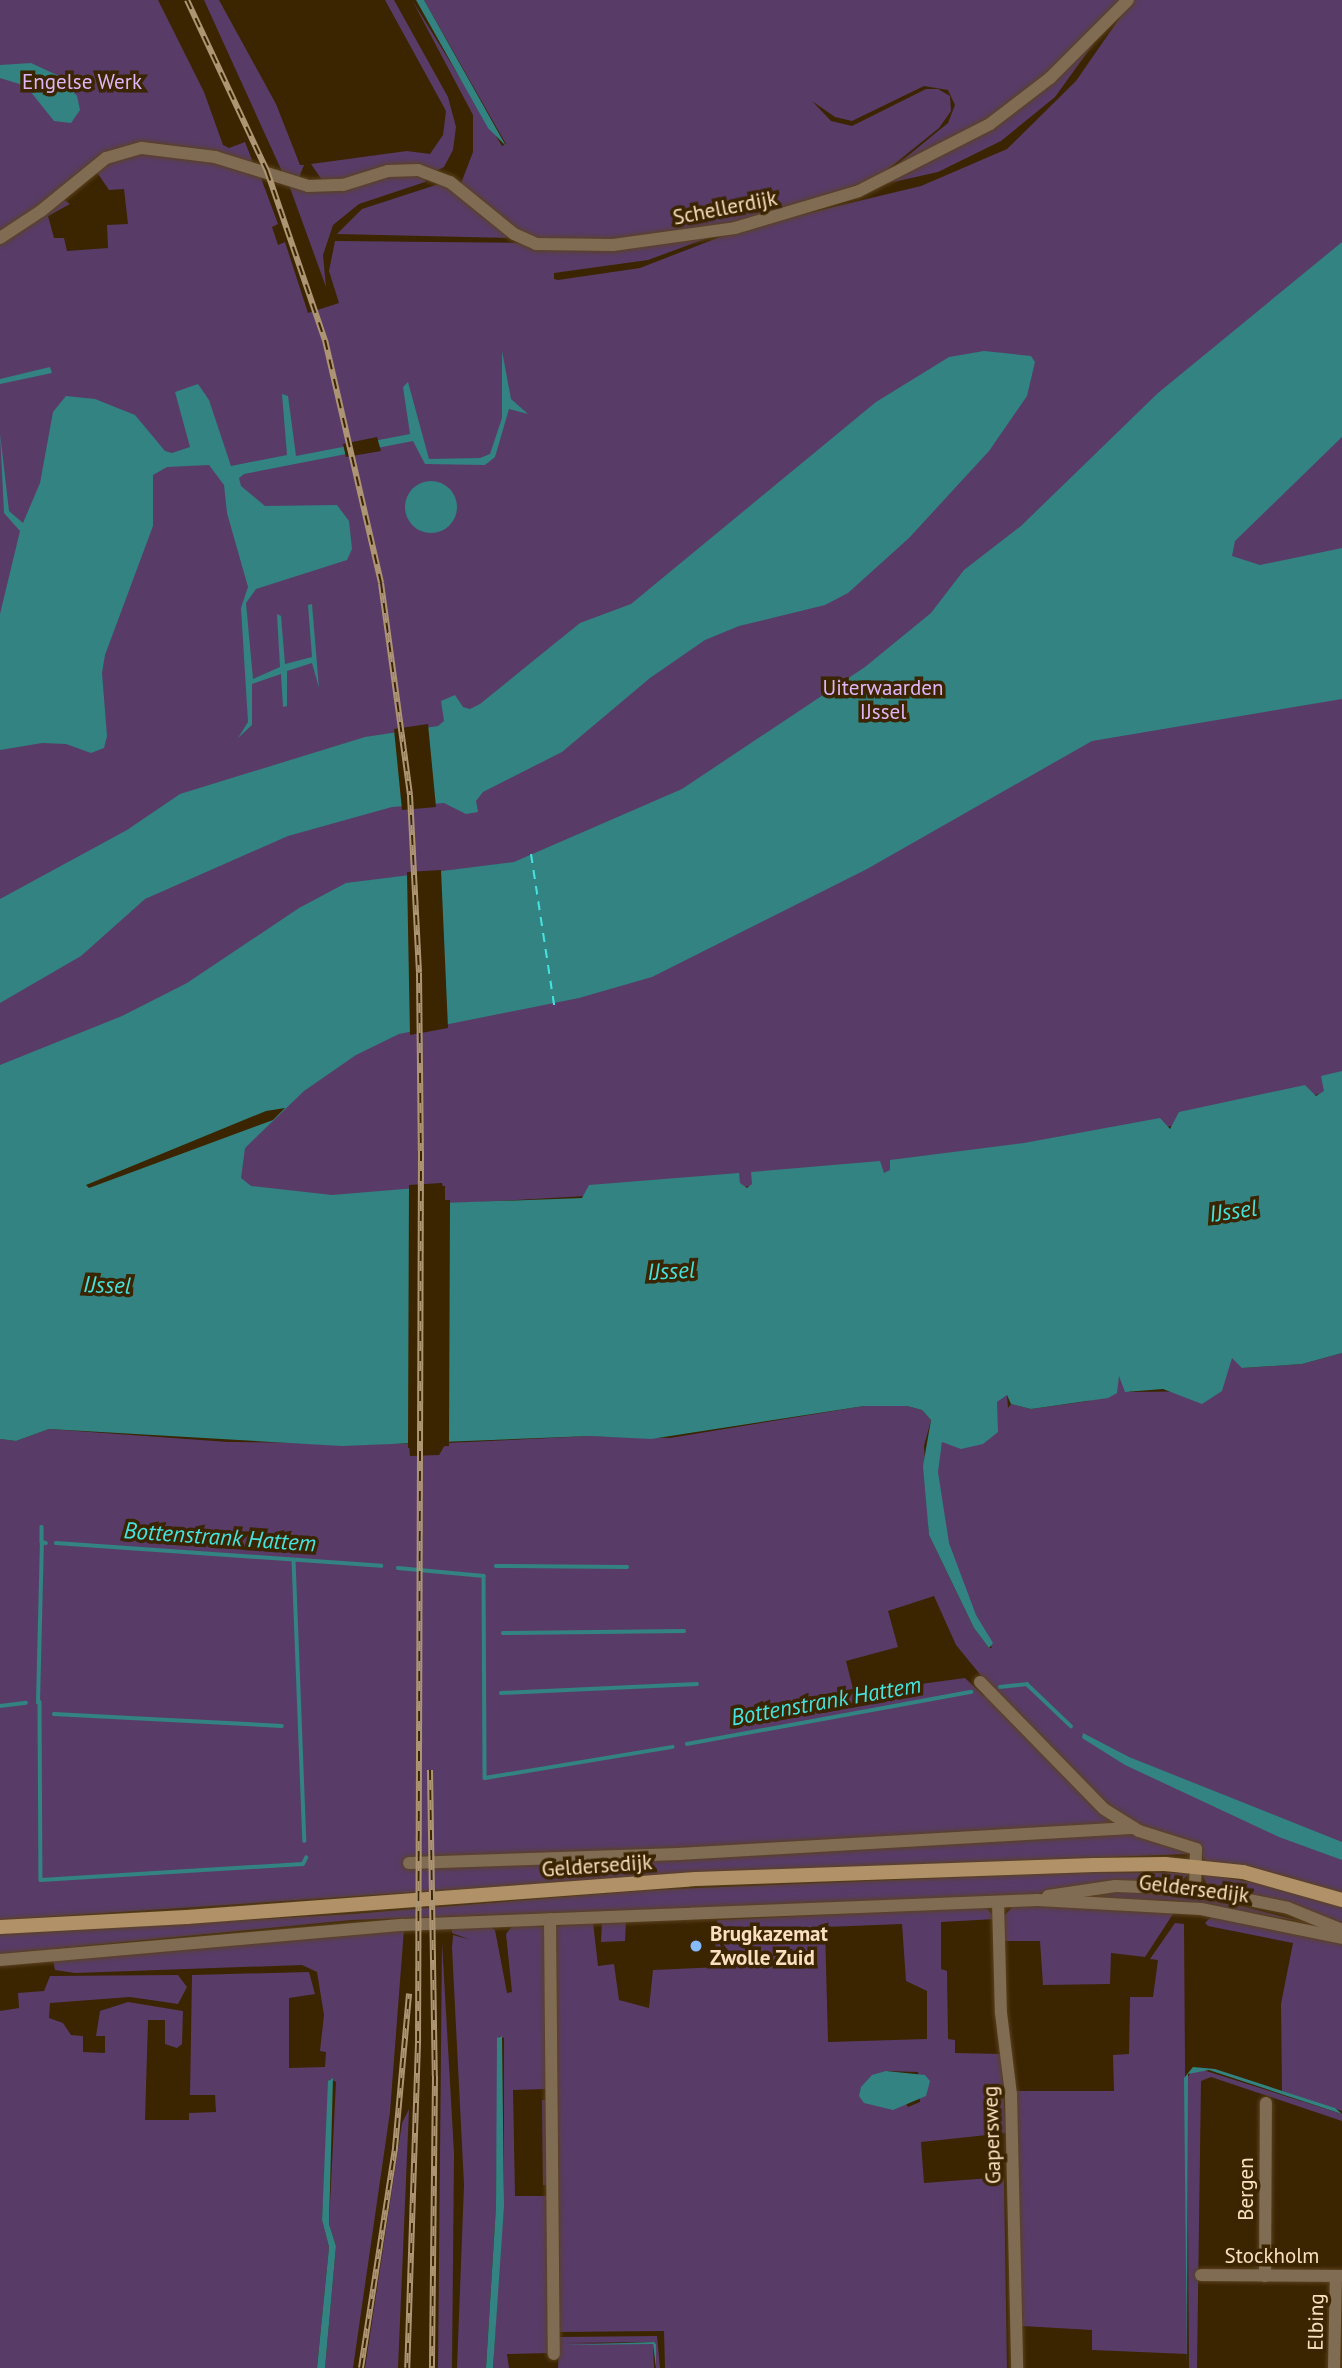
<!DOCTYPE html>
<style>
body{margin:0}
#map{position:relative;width:1342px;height:2368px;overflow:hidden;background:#3b2400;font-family:"PT Sans",sans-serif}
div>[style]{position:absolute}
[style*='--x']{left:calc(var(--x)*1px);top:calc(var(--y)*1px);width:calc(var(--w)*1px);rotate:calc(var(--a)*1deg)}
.green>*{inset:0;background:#583c67}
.water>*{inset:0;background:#328381}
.round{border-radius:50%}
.pier>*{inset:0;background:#3b2400}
.stream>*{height:3.5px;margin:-1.75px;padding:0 1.75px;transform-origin:1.75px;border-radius:1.75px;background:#328381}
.ferry>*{height:2px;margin-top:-1px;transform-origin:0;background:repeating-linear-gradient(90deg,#46e2df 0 9px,transparent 0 16px)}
.roads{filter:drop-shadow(0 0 2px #5a421f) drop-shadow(0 0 2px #5a421f)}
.street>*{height:12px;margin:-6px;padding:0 6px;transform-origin:6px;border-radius:6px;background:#806c53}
.secondary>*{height:14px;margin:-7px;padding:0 7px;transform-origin:7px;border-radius:7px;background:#b19168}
.rail>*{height:6px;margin-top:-3px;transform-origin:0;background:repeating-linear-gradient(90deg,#3b2400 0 10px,#ad9574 0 20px);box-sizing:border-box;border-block:2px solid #ad9574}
.dots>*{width:19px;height:19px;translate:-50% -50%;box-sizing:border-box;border:4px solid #3b2400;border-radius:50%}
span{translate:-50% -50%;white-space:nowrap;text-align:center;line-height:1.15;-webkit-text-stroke:7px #3b2400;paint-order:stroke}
.park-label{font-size:21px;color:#e0b5f8}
.street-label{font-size:21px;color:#fae0c1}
.poi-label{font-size:21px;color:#fae0c1;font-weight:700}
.left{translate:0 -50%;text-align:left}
.water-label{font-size:23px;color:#46e2df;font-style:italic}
</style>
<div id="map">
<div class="green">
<div style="clip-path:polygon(evenodd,0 0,158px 0,204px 92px,223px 145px,229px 148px,245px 142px,254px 165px,234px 169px,261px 178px,278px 224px,272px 227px,278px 245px,285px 242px,308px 313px,339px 303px,329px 271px,335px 241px,528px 243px,713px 236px,648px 260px,554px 273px,554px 279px,558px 280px,640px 268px,738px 230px,921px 186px,1007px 149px,1076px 81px,1132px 0,1342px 0,1342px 1089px,1167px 1127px,885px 1173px,743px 1187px,445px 1204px,445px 1186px,408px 1189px,408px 1205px,0 1188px,0 0,96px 171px,109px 190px,124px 189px,128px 224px,107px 225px,108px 248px,67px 251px,64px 238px,54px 238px,48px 216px,70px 204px,63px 199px,96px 171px)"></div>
<div style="clip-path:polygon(204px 0,219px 0,276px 104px,300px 165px,304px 165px,298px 180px,285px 178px)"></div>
<div style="clip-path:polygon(385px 0,394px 0,448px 97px,456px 127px,453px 150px,444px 167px,436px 171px,322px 180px,311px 164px,407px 151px,430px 154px,443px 135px,446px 111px)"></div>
<div style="clip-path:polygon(412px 0,502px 146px,506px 144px,424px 0,1122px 0,1086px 41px,999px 112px,888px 172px,948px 123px,955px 105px,948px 90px,924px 86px,852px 121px,835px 117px,812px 101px,831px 121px,852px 126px,926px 89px,938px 89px,950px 96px,951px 111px,939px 128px,887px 170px,850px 191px,739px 224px,620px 240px,546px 241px,522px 234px,460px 186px,473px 152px,473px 115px)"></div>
<div style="clip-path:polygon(1094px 43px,1055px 97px,1001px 141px,938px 172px,880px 185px,968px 141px)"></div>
<div style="clip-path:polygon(403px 173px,426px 179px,425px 182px,359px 204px,333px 225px,323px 255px,326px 287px,289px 185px)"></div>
<div style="clip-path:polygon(442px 183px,515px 238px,337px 234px,362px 209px)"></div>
<div style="clip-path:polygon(evenodd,1236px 1346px,1243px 1368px,1302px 1364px,1342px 1353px,1342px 1893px,1284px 1876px,1204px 1861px,1201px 1851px,1184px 1848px,1188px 1854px,706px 1873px,0 1920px,0 1439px,16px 1441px,49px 1429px,228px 1442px,409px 1444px,410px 1456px,439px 1455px,446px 1443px,590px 1436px,670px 1438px,864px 1406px,907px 1406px,922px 1410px,931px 1420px,924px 1446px,929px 1535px,974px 1628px,989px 1648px,992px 1648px,969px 1612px,942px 1534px,937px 1472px,942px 1442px,996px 1396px,1007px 1395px,1008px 1408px,1011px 1404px,1031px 1409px,1089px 1401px,1111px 1377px,1124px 1374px,1129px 1392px,1222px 1391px,1224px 1350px,1236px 1346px,934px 1596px,956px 1645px,992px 1689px,984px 1696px,965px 1678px,854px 1693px,846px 1661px,898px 1647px,888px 1611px,934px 1596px,1236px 1346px,451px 1858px,417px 1866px,403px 1865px,403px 1861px,451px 1858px)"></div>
<div style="clip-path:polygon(1083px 1872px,1190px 1873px,1178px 1884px,1068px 1888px,1029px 1896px,352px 1920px,0 1954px,0 1934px,11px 1933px,352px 1914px,648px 1890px)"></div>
<div style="clip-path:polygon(1202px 1874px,1263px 1884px,1342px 1907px,1342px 1927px,1207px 1885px)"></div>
<div style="clip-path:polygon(1103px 1891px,1184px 1891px,1299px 1921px,1178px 1901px,1056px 1896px)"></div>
<div style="clip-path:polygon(1014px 1905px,1171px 1910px,1173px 1914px,1145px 1957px,1111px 1953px,1110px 1984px,1043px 1985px,1040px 1941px,1004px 1941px,1003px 1917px)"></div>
<div style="clip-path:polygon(evenodd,986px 1907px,996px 1919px,941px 1922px,941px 1969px,947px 1971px,948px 2039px,955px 2040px,955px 2053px,1001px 2054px,1006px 2133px,921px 2142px,924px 2183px,1004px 2177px,1007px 2368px,665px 2368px,664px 2331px,560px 2332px,556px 1926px,593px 1922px,598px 1966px,614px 1964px,619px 2000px,649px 2008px,653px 1970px,720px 1967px,711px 1924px,722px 1949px,738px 1963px,719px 1939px,717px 1920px,986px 1907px,902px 1924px,906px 1981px,927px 1991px,927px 2039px,828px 2042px,825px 1927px,902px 1924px,986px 1907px,886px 2071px,918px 2072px,920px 2102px,908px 2107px,886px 2071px)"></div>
<div style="clip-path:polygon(1213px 1915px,1342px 1942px,1342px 2111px,1282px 2091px,1281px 2004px,1293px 1943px,1208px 1926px,1205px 1923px)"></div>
<div style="clip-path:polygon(602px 1921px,626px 1922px,625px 1941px,601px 1942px)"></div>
<div style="clip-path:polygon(1175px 1923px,1184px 1924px,1187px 2354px,1092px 2350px,1092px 2330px,1022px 2326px,1016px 2091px,1114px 2091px,1113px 2055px,1129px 2054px,1130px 1997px,1153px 1997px,1158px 1960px,1150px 1959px)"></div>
<div style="clip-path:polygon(514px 1924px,545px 1927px,548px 2089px,513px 2090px,515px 2196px,549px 2196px,551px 2353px,507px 2354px,509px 2368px,493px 2368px,504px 2186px,504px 2038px,499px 2036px,496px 2206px,486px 2368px,457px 2368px,464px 2185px,452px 1948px,453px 1935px,471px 1940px,452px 1933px,452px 1927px,487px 1925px,495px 1930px,507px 1993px,512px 1992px,506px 1934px)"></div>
<div style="clip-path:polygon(404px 1929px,390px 2112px,353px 2368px,325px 2368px,336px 2246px,329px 2224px,336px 2082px,330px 2079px,322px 2220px,329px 2247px,317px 2368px,0 2368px,0 2011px,19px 2008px,18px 1993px,44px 1991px,50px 1976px,178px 1975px,187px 1987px,178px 2004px,130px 1997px,50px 2003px,49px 2018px,63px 2023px,71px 2035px,83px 2036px,83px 2052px,105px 2053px,105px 2036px,96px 2036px,100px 2011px,128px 2002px,183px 2011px,182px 2044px,177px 2048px,165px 2044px,165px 2020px,148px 2020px,145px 2120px,189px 2120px,189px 2113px,216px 2112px,215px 2095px,190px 2095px,192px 1975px,309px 1972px,315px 1994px,289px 1998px,289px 2068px,325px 2067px,326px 2052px,320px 2051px,324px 2015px,317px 1972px,302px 1965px,75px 1973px,55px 1970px,53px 1960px)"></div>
<div style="clip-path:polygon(442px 1942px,454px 2153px,452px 2368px,438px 2368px)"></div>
<div style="clip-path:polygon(1203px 2070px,1342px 2114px,1342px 2121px,1211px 2077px,1201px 2081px,1197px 2368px,1189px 2368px,1187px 2078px,1192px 2071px)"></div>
<div style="clip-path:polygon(542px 2100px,548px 2100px,549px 2185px,543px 2185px)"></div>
<div style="clip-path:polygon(409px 2109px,398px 2368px,365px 2368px,402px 2123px)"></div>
<div style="clip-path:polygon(657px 2336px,660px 2368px,656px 2368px,656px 2344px,654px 2342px,563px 2343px,653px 2344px,654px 2368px,558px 2368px,560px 2337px)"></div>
</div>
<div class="water">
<div style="clip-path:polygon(416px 0,424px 0,506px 146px,488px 128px)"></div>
<div style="clip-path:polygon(31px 63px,59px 76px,77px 96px,80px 110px,71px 123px,54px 121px,26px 86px,0 78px,0 65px)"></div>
<div style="clip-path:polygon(1342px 242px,1342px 437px,1235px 541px,1232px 556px,1260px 565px,1342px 548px,1342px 699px,1092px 741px,867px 869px,652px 977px,579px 998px,399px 1034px,356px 1055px,304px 1091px,245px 1148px,241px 1178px,251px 1186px,332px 1195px,440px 1186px,442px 1203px,582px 1198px,589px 1185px,739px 1173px,740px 1183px,747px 1188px,752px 1184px,751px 1172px,880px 1161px,884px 1173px,890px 1170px,890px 1160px,1024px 1143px,1160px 1118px,1170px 1129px,1179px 1112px,1305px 1085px,1316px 1096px,1324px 1091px,1321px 1076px,1342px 1071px,1342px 1353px,1302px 1364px,1242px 1368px,1232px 1358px,1222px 1391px,1202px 1404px,1163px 1389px,1125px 1392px,1119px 1376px,1117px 1393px,1108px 1398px,1031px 1409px,1011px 1404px,1007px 1395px,997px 1402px,998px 1432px,983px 1444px,961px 1449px,942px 1442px,938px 1472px,949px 1543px,976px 1615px,993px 1643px,989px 1648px,974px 1628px,929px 1535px,923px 1466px,931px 1420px,922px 1410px,907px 1406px,864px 1406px,651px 1439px,590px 1436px,342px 1446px,49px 1429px,16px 1441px,0 1439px,0 1065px,122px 1016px,187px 983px,299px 908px,346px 883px,514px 862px,682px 789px,865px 667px,931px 613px,964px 570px,1021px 526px,1158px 393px)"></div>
<div style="clip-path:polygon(502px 351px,511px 399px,528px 414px,509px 409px,495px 457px,485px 465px,425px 464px,413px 441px,244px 474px,239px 478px,241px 486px,265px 506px,337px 505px,349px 521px,352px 549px,347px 560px,256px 589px,246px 603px,253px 679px,280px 667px,277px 614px,281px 616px,285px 664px,312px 657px,308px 605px,312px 604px,319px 688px,312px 663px,287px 671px,287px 706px,283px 707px,281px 674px,252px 684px,252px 725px,238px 738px,248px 722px,241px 608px,248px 587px,227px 513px,224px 485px,209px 465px,167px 467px,153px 475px,153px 526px,105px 655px,102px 673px,107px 736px,104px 748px,91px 753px,66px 744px,42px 743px,0 750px,0 614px,20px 531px,4px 513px,0 433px,9px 511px,23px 523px,40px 483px,53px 412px,66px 396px,95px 399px,135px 415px,165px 451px,172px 453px,190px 447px,175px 392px,198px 384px,209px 400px,231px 466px,287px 455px,282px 394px,288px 396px,296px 456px,410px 434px,403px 387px,408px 382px,429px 459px,480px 458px,490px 454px,502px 418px)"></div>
<div style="clip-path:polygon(984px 351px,1031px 356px,1035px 362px,1027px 396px,989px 451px,909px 538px,848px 593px,825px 605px,739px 626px,705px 640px,650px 678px,562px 752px,483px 792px,476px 801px,478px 812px,466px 814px,444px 803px,392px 807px,288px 836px,145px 899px,81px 956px,0 1003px,0 899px,127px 830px,180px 794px,365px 737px,438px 726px,444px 721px,441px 701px,455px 695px,463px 707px,470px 709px,480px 704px,580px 623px,631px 604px,876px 402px,949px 357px)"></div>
<div style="clip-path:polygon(50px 367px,52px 373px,0 384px,0 379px)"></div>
<div class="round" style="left:405px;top:481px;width:52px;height:52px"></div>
<div style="clip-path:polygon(1083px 1733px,1129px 1757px,1342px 1842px,1342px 1860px,1279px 1837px,1125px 1765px,1082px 1738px)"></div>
<div style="clip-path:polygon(502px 2036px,504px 2206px,493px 2368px,486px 2368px,496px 2206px,497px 2038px)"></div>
<div style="clip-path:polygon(1193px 2067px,1215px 2069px,1335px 2108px,1342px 2114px,1209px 2070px,1188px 2074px,1187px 2368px,1184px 2078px)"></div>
<div style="clip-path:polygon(886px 2071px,925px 2075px,930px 2081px,926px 2096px,893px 2110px,864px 2103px,859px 2096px,861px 2087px,872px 2075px)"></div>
<div style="clip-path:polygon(333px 2078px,329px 2224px,336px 2246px,325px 2368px,317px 2368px,329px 2247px,322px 2220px,328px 2081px)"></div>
<div style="clip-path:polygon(654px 2342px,656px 2344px,656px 2368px,653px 2344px,563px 2345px)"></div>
</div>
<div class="pier">
<div style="clip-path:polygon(377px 437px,381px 451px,346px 457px,343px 444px)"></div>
<div style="clip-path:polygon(428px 724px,436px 807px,402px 810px,394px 729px)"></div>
<div style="clip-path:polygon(441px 870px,448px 1028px,410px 1035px,407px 872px)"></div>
<div style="clip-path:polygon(285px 1108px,273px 1120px,89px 1188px,86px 1185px,266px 1111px)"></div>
<div style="clip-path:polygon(442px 1183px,445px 1200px,450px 1200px,449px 1446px,408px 1448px,409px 1185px)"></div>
</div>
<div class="stream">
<div style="--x:42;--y:1527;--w:15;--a:90"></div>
<div style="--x:56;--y:1543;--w:326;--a:4"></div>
<div style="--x:294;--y:1560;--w:281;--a:87.8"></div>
<div style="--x:496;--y:1566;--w:131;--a:0.4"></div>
<div style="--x:398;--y:1568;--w:86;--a:5.3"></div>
<div style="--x:484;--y:1576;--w:202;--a:89.7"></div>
<div style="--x:485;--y:1778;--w:190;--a:-9.4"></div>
<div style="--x:503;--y:1633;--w:181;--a:-0.6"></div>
<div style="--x:1000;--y:1687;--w:27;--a:-6"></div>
<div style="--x:1027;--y:1684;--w:61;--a:43.7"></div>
<div style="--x:501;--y:1693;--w:196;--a:-2.6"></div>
<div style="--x:40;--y:1702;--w:178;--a:89.7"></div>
<div style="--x:41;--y:1880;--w:262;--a:-3.5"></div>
<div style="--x:303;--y:1864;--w:7;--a:-63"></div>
<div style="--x:38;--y:1703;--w:161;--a:-88.6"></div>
<div style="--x:42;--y:1542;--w:4;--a:14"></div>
<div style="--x:0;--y:1706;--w:26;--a:-7"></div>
<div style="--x:54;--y:1714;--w:228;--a:3"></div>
<div style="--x:687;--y:1744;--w:289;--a:-10.4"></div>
</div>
<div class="ferry">
<div style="--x:531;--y:854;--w:153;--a:81.3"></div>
</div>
<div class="roads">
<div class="street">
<div style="--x:0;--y:238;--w:49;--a:-33.4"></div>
<div style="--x:41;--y:211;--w:84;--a:-39.2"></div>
<div style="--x:106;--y:158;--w:37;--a:-16"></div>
<div style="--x:142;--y:148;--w:74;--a:7"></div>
<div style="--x:215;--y:157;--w:97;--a:17.3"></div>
<div style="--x:308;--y:186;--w:35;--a:-2"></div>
<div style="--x:343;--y:185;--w:47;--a:-17.3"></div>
<div style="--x:388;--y:171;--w:30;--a:-2"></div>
<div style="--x:418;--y:170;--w:34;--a:21"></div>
<div style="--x:450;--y:182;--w:82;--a:39.1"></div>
<div style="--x:514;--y:234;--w:24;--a:24"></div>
<div style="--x:536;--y:244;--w:77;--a:0.7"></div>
<div style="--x:613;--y:245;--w:123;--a:-7.9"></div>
<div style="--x:735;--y:228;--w:129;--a:-16.6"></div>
<div style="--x:859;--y:191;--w:147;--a:-27.1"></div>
<div style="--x:990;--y:124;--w:76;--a:-37.5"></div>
<div style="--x:1050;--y:78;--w:110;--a:-45"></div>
<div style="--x:980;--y:1682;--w:177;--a:45.7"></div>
<div style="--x:1104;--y:1809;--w:41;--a:32.2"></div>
<div style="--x:1139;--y:1831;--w:60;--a:17.5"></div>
<div style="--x:1196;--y:1849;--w:40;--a:91.4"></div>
<div style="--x:409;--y:1863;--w:271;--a:-1.9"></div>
<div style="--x:680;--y:1854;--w:454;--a:-3.3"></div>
<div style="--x:1048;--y:1896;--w:68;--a:-8.5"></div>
<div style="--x:1115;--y:1886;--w:80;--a:2.1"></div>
<div style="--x:1195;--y:1889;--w:95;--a:11.5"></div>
<div style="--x:1288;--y:1908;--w:58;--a:22.2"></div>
<div style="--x:998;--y:1902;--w:111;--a:88.5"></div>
<div style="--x:1001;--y:2013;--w:83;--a:83"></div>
<div style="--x:1011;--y:2095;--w:273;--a:88.7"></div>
<div style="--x:550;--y:1919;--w:435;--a:89.5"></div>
<div style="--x:0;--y:1960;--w:404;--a:-5"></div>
<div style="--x:402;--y:1925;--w:636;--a:-2.25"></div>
<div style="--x:1038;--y:1900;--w:163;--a:3.2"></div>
<div style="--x:1201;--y:1909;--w:144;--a:11.6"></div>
<div style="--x:1201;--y:2275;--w:141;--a:0.4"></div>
<div style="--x:1265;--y:2276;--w:173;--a:-89.7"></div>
<div style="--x:1334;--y:2368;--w:92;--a:-88.8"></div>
</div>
<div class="secondary">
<div style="--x:0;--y:1927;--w:187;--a:-3.1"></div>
<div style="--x:187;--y:1917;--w:510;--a:-4.27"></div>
<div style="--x:696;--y:1879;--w:398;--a:-2"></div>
<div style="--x:1094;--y:1865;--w:71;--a:-0.8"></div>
<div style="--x:1165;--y:1864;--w:78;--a:5.9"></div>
<div style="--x:1243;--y:1872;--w:103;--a:15.8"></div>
</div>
</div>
<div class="rail">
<div style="--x:187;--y:0;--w:189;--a:64.9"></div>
<div style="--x:267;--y:171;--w:179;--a:71.1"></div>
<div style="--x:325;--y:340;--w:249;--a:77"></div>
<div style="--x:381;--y:583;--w:214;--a:82.2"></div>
<div style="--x:410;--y:795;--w:178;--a:87.1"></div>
<div style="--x:419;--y:973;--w:178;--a:89.4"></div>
<div style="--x:421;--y:1151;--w:892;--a:90.19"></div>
<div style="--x:418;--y:2043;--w:325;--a:91.9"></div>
<div style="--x:430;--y:1770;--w:306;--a:89.1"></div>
<div style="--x:435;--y:2076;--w:292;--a:90.6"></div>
<div style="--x:361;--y:2368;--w:223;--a:-81.2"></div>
<div style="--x:395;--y:2148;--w:155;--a:-84.8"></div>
</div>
<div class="dots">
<div style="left:696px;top:1946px;background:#85bbfb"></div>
</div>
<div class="park-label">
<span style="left:82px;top:82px">Engelse Werk</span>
<span style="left:883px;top:700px">Uiterwaarden<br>IJssel</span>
</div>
<div class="street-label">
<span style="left:725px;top:208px;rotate:-11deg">Schellerdijk</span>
<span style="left:597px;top:1866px;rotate:-4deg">Geldersedijk</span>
<span style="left:1194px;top:1889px;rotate:7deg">Geldersedijk</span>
<span style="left:992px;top:2135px;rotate:-92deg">Gapersweg</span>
<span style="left:1246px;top:2189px;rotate:-90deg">Bergen</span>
<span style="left:1272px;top:2256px">Stockholm</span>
<span style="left:1316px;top:2322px;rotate:-89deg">Elbing</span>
</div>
<div class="poi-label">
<span class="left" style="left:710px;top:1946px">Brugkazemat<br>Zwolle Zuid</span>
</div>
<div class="water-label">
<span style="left:1233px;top:1211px;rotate:-8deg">IJssel</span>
<span style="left:671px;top:1271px;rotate:-3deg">IJssel</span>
<span style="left:107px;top:1285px;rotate:2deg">IJssel</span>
<span style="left:220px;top:1537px;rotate:4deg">Bottenstrank Hattem</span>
<span style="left:826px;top:1701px;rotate:-10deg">Bottenstrank Hattem</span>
</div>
</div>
